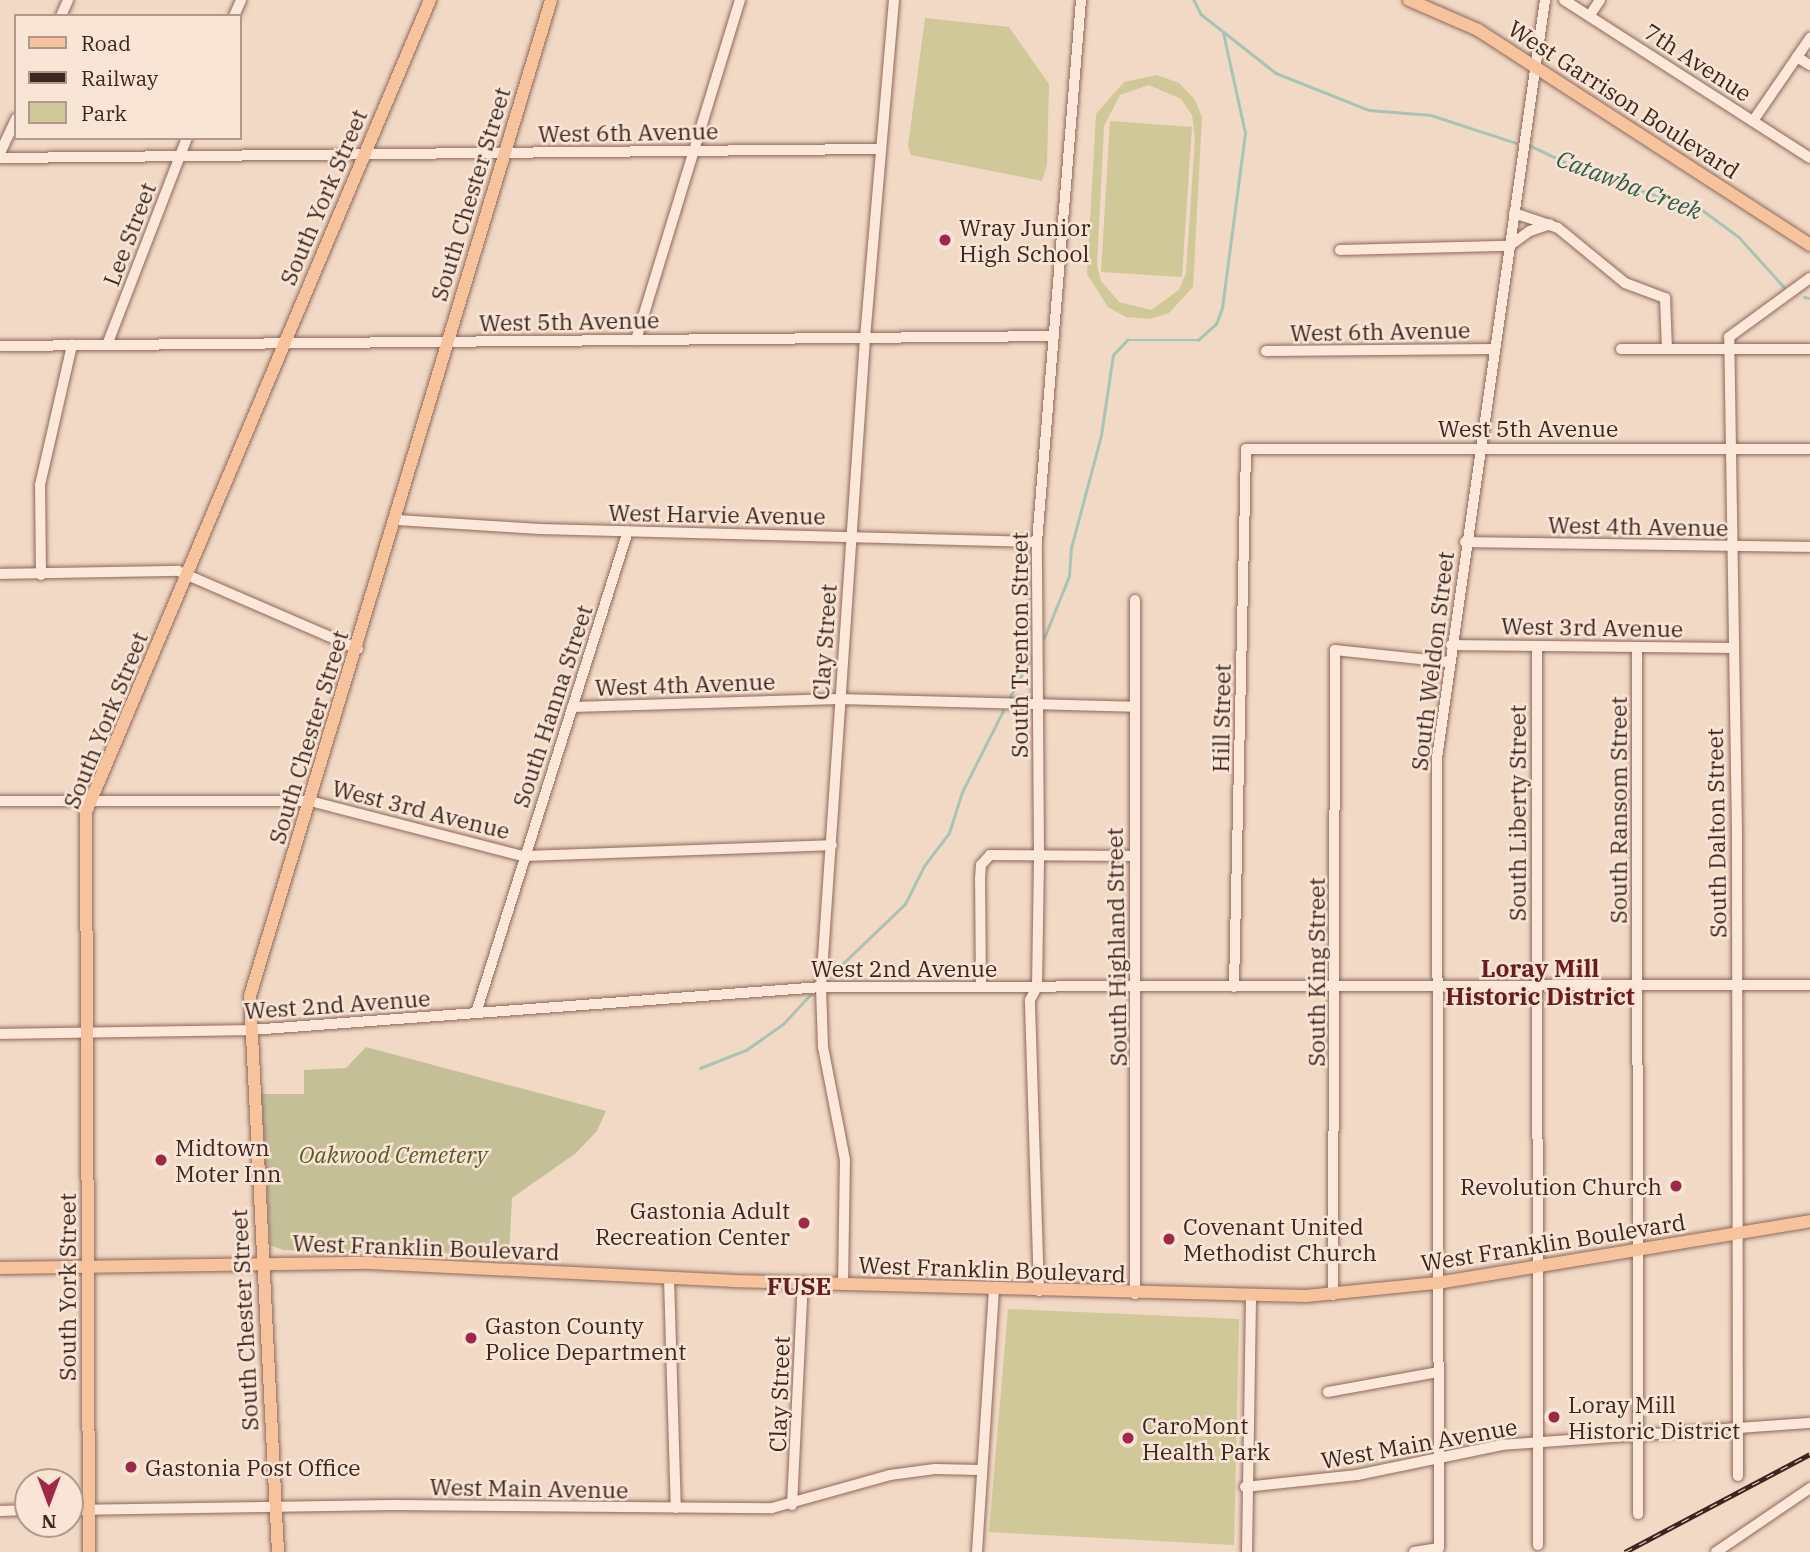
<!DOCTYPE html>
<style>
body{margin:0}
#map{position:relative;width:1810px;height:1552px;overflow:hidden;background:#f1d9c6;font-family:"IBM Plex Serif",serif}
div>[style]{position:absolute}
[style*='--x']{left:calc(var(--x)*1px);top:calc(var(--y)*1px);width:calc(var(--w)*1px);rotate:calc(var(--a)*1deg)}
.green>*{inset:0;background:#d0c898}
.cemetery>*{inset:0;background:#c5bf98}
.stream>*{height:2.5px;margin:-1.25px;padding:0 1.25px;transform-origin:1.25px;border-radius:1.25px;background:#a7c4b4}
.roads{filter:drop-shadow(0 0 2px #8e685a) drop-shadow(0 0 2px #8e685a)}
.minor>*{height:10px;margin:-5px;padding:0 5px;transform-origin:5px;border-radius:5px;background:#fbe8da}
.major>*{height:12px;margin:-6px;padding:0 6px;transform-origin:6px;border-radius:6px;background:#f6c39c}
.rail>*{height:5px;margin-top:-2.5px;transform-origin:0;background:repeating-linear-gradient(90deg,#f8e5d6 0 8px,#3d261f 0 16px);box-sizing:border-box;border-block:2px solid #3d261f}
.dots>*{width:19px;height:19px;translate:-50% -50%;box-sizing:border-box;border:4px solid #f8e5d6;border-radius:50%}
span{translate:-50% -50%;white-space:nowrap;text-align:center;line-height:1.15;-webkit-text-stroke:5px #f8e5d6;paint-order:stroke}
.street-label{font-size:23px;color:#3d261f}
.poi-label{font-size:23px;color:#3d261f}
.left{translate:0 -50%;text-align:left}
.right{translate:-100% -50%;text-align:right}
.park-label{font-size:23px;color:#5b5a24;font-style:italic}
.water-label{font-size:24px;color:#2d5e4e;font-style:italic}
.neighbourhood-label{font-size:24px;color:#6c1b1f;font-weight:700}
.legend{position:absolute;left:14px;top:14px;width:228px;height:126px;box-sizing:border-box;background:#f8e5d6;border:2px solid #ad998d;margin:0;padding:9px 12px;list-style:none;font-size:21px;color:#3d261f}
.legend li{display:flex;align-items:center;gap:14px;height:35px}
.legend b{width:35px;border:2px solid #ad998d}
.north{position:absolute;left:14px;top:1468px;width:70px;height:70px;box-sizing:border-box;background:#f8e5d6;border:2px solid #ad998d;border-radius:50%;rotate:180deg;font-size:19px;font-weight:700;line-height:28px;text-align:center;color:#3d261f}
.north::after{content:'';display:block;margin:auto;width:24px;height:32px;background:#a12647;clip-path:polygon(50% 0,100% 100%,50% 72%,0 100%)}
</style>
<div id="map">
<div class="green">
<div style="clip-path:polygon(925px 18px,1009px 27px,1049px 84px,1047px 165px,1042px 181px,911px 155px,908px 146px)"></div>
<div style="clip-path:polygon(evenodd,1157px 75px,1179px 83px,1195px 100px,1202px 117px,1193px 287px,1169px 313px,1150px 319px,1126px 317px,1108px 307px,1087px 274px,1096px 114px,1124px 82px,1157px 75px,1149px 85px,1181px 99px,1192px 115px,1195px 138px,1186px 273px,1179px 290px,1151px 310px,1119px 302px,1101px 281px,1097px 265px,1104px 126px,1120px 95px,1149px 85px)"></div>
<div style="clip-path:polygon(1110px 121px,1192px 127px,1182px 277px,1101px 272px)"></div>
<div style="clip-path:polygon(1008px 1309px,1239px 1319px,1234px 1545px,989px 1532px)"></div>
</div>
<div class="cemetery">
<div style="clip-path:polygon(366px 1047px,606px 1111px,597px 1131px,576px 1153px,512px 1198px,509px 1255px,283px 1250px,270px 1245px,261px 1094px,304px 1094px,304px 1070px,346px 1068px)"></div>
</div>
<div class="stream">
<div style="--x:1194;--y:0;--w:16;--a:63"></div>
<div style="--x:1201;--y:14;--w:95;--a:38.2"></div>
<div style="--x:1276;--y:73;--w:100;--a:21.7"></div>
<div style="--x:1369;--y:110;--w:62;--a:4.6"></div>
<div style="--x:1431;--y:115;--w:89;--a:18.2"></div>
<div style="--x:1531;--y:146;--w:72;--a:25.5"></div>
<div style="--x:1596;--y:177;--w:110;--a:16.9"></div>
<div style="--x:1701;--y:209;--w:47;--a:36.4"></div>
<div style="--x:1739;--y:237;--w:67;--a:48"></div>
<div style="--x:1804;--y:297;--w:6;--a:9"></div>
<div style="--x:1044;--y:638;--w:67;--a:-68"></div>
<div style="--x:1069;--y:576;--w:28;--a:-86"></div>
<div style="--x:1071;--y:548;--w:117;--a:-75.1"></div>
<div style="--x:1101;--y:435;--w:81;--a:-81.5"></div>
<div style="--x:1113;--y:355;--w:21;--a:-47"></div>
<div style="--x:1127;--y:340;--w:71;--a:0"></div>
<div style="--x:1198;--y:340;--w:24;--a:-42"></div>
<div style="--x:1216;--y:324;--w:17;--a:-69"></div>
<div style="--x:1222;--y:308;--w:177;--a:-82.5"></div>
<div style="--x:1245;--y:133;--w:102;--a:-102.4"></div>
<div style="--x:1010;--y:697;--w:45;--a:-62.3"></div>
<div style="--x:832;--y:974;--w:101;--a:-43.8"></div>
<div style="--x:905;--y:904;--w:42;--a:-63.4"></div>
<div style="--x:924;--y:866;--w:41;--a:-52.9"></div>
<div style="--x:949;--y:833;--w:43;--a:-72.4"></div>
<div style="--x:962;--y:792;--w:91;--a:-63.2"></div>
<div style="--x:700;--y:1068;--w:49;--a:-21.4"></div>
<div style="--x:746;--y:1050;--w:45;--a:-35.1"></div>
<div style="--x:783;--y:1024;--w:40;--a:-47"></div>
</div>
<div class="roads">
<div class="minor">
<div style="--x:1564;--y:0;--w:292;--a:32.7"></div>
<div style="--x:1590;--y:15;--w:18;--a:-56"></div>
<div style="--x:61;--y:16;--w:17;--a:-66"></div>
<div style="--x:234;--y:16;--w:17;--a:-66"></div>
<div style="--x:1797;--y:57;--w:15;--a:32"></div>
<div style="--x:1753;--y:121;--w:101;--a:-55.5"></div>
<div style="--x:0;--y:153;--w:38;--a:-65"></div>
<div style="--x:0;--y:158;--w:879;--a:-0.59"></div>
<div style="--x:1514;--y:213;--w:46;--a:18.8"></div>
<div style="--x:1558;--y:228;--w:87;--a:39.4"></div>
<div style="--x:1625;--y:283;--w:43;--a:20.6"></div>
<div style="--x:1665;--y:298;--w:51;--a:87.8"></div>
<div style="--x:1340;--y:250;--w:169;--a:-1.4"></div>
<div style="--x:1509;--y:246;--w:26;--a:-36"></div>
<div style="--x:1530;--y:231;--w:21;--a:-19"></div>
<div style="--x:636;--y:340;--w:356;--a:-73"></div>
<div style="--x:107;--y:345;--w:222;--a:-68.9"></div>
<div style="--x:0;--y:346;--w:1054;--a:-0.54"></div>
<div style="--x:1621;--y:349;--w:189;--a:0"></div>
<div style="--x:1266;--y:351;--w:227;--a:-0.5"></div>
<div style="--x:397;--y:520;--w:143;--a:3.6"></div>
<div style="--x:540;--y:529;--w:497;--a:1.5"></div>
<div style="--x:1465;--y:542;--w:345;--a:0.8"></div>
<div style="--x:0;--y:574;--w:178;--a:-1"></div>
<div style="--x:178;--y:571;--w:196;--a:23.4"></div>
<div style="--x:41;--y:575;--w:90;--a:-90.6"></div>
<div style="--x:40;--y:485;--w:144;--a:-77.1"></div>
<div style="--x:1451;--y:645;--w:281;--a:0.6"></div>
<div style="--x:1537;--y:647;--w:898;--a:89.94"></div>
<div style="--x:1637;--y:647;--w:867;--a:89.93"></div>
<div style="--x:572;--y:707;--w:267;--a:-1.7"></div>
<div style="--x:839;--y:699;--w:296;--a:1.5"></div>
<div style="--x:0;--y:801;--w:310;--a:0"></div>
<div style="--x:310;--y:801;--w:220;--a:14.5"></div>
<div style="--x:523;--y:856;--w:309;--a:-2"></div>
<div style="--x:981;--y:987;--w:108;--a:-90.5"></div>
<div style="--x:980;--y:879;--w:14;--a:-86"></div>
<div style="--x:981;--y:865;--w:13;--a:-48"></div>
<div style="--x:990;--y:855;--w:144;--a:0.4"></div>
<div style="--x:1234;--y:987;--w:538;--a:-88.72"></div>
<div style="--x:1246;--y:449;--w:564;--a:0"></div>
<div style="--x:476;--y:1013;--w:505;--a:-72.5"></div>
<div style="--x:0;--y:1034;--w:251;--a:-0.9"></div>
<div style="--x:251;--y:1030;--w:572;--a:-4.31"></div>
<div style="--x:821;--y:987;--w:989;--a:-0.12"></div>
<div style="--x:669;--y:1278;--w:230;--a:88.3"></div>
<div style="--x:843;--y:1285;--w:125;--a:-89.1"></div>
<div style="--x:845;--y:1160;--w:115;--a:-101"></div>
<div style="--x:823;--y:1047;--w:60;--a:-91.9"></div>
<div style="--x:821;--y:987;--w:650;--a:-86.12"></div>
<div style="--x:865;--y:338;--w:339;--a:-85.1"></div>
<div style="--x:1039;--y:1291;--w:291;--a:-91.8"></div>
<div style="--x:1030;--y:1000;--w:15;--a:-62"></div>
<div style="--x:1037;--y:987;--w:133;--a:-89.1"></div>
<div style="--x:1039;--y:854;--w:312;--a:-90.4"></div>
<div style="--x:1037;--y:542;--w:544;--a:-85.36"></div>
<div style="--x:1135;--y:1294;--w:694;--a:-90"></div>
<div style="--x:1333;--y:1295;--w:645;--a:-89.82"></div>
<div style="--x:1335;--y:650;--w:113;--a:6.1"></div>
<div style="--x:1328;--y:1392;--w:112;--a:-10.3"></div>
<div style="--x:1738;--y:1476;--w:644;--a:-90.09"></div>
<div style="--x:1737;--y:832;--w:495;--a:-90.9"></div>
<div style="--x:1729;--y:337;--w:100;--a:-36.1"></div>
<div style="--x:1245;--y:1487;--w:113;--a:-6.1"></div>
<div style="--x:1357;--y:1475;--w:148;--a:-11.7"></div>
<div style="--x:1502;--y:1445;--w:309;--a:-4.1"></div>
<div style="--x:792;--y:1505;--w:221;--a:-87.2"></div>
<div style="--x:70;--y:1510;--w:323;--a:-0.9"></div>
<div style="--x:393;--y:1505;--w:379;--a:0.5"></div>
<div style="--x:772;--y:1508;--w:123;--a:-15.6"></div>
<div style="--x:890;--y:1475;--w:45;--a:-7.6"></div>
<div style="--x:935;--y:1469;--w:46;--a:1.2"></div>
<div style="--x:0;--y:1511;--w:28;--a:-2"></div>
<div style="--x:977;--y:1552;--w:264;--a:-86.3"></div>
<div style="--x:1247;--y:1552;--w:255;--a:-89.1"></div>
<div style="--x:1414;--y:1552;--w:25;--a:-9"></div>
<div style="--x:1439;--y:1548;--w:790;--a:-90.15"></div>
<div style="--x:1437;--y:758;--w:766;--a:-81.89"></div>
<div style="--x:1716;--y:1552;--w:114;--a:-34.2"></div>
</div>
<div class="major">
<div style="--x:1409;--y:0;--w:75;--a:23.5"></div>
<div style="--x:1478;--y:30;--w:396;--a:32.9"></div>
<div style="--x:0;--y:1268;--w:369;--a:-0.8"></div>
<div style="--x:369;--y:1263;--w:363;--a:2.8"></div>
<div style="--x:732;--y:1281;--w:574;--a:1.5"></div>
<div style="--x:1306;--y:1296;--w:132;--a:-5.7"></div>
<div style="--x:1437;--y:1283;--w:378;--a:-9.4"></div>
<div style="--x:89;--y:1552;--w:740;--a:-90.23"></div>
<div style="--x:86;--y:812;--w:882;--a:-67.04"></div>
<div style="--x:278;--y:1552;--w:557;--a:-92.88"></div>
<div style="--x:250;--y:996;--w:1040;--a:-73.18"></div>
</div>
</div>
<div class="rail">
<div style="--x:1625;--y:1552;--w:209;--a:-27.9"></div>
</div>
<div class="dots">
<div style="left:945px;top:240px;background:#a12647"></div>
<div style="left:161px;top:1160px;background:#a12647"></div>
<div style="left:1676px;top:1186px;background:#a12647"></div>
<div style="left:804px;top:1223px;background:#a12647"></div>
<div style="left:1169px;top:1239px;background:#a12647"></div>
<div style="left:471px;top:1338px;background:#a12647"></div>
<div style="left:1554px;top:1417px;background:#a12647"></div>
<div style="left:1128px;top:1438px;background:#a12647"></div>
<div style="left:131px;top:1467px;background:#a12647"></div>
</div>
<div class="street-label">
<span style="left:1698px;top:62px;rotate:33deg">7th Avenue</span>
<span style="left:1624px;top:99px;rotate:33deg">West Garrison Boulevard</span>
<span style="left:628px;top:132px;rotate:-1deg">West 6th Avenue</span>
<span style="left:470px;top:194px;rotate:-73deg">South Chester Street</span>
<span style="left:323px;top:197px;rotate:-67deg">South York Street</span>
<span style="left:129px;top:234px;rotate:-69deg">Lee Street</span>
<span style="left:569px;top:321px;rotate:-1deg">West 5th Avenue</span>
<span style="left:1380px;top:331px;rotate:-1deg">West 6th Avenue</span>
<span style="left:1528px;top:428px">West 5th Avenue</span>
<span style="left:717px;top:514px;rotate:1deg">West Harvie Avenue</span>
<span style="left:1638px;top:526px;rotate:1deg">West 4th Avenue</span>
<span style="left:1592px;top:627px;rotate:1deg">West 3rd Avenue</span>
<span style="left:824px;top:642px;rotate:-86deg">Clay Street</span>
<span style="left:1019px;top:645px;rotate:-90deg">South Trenton Street</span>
<span style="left:1432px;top:661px;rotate:-83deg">South Weldon Street</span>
<span style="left:685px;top:684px;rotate:-2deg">West 4th Avenue</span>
<span style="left:552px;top:706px;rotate:-72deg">South Hanna Street</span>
<span style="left:1221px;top:718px;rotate:-89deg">Hill Street</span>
<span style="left:105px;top:720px;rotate:-68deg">South York Street</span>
<span style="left:308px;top:737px;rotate:-73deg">South Chester Street</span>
<span style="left:421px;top:809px;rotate:14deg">West 3rd Avenue</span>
<span style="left:1618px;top:810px;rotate:-90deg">South Ransom Street</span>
<span style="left:1517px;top:813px;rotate:-90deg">South Liberty Street</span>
<span style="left:1716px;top:833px;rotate:-91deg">South Dalton Street</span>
<span style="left:1116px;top:947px;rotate:-91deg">South Highland Street</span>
<span style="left:904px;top:968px">West 2nd Avenue</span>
<span style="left:1316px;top:972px;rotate:-90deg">South King Street</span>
<span style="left:337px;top:1004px;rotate:-4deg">West 2nd Avenue</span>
<span style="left:1553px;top:1242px;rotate:-9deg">West Franklin Boulevard</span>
<span style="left:426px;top:1247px;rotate:2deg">West Franklin Boulevard</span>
<span style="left:992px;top:1269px;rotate:2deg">West Franklin Boulevard</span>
<span style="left:67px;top:1287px;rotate:-90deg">South York Street</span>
<span style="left:244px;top:1320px;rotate:-93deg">South Chester Street</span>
<span style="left:779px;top:1394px;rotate:-88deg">Clay Street</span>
<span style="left:1419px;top:1443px;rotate:-10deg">West Main Avenue</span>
<span style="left:529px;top:1488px;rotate:1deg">West Main Avenue</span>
</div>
<div class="poi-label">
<span class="left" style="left:959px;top:240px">Wray Junior<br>High School</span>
<span class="left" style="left:175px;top:1160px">Midtown<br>Moter Inn</span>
<span class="right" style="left:1662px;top:1186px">Revolution Church</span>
<span class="right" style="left:790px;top:1223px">Gastonia Adult<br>Recreation Center</span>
<span class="left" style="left:1183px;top:1239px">Covenant United<br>Methodist Church</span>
<span class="left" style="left:485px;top:1338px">Gaston County<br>Police Department</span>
<span class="left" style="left:1568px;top:1417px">Loray Mill<br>Historic District</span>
<span class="left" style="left:1142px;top:1438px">CaroMont<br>Health Park</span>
<span class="left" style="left:145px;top:1467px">Gastonia Post Office</span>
</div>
<div class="park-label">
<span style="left:393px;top:1154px">Oakwood Cemetery</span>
</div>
<div class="water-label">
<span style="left:1629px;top:185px;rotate:21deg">Catawba Creek</span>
</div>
<div class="neighbourhood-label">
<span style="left:1540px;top:983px">Loray Mill<br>Historic District</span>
<span style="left:799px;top:1287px">FUSE</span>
</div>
<ul class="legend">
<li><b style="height:9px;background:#f6c39c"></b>Road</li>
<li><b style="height:9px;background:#3d261f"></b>Railway</li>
<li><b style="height:19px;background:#d0c898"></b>Park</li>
</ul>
<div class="north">N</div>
</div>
